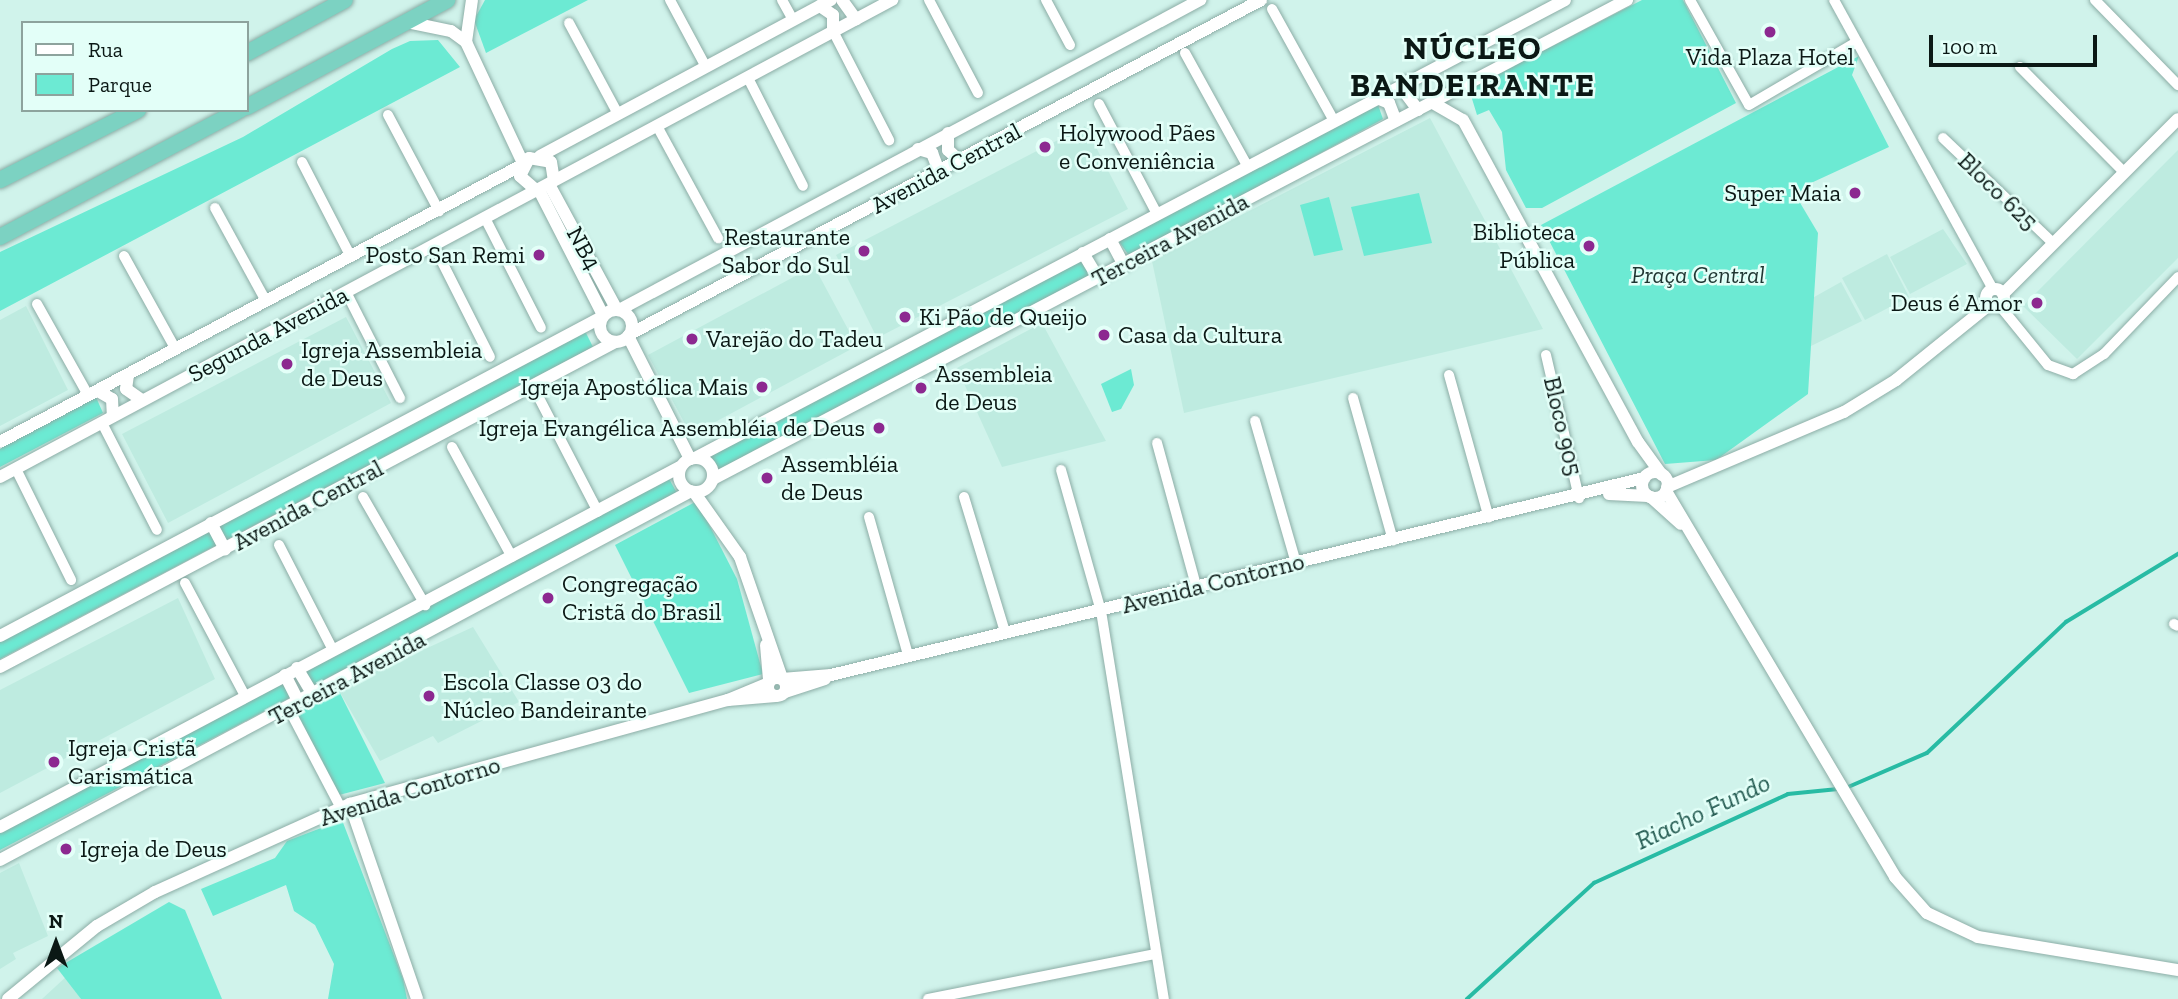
<!DOCTYPE html>
<meta charset="utf-8">
<style>
body{margin:0}
#map{position:relative;width:2178px;height:999px;overflow:hidden;background:#d0f3eb;font-family:"Zilla Slab",serif}
div>[style]{position:absolute}
[style*='--x']{left:calc(var(--x)*1px);top:calc(var(--y)*1px);width:calc(var(--w)*1px);rotate:calc(var(--a)*1deg)}
.built>*{inset:0;background:#beebe0}
.green>*{inset:0;background:#6cead3}
.stream>*{height:3.5px;margin:-1.75px;padding:0 1.75px;transform-origin:1.75px;border-radius:1.75px;background:#28bba4}
.roads{filter:drop-shadow(0 0 2px #8cada6) drop-shadow(0 0 2px #8cada6)}
.minor>*{height:10px;margin:-5px;padding:0 5px;transform-origin:5px;border-radius:5px;background:#fff}
.tertiary>*{height:12px;margin:-6px;padding:0 6px;transform-origin:6px;border-radius:6px;background:#fff}
.tertiary>.ring{margin:-6px;padding:0;box-sizing:content-box;background:none;border:12px solid #fff;border-radius:50%}
.trunk>*{height:16px;margin:-8px;padding:0 8px;transform-origin:8px;border-radius:8px;background:#7cd2c2}
.dots>*{width:19px;height:19px;translate:-50% -50%;box-sizing:border-box;border:4px solid #e3fff8;border-radius:50%}
span{translate:-50% -50%;white-space:nowrap;text-align:center;line-height:1.15;-webkit-text-stroke:5px #e3fff8;paint-order:stroke}
.poi-label{font-size:24px;color:#0b1815}
.left{translate:0 -50%;text-align:left}
.right{translate:-100% -50%;text-align:right}
.street-label{font-size:24px;color:#0b1815}
.park-label{font-size:24px;color:#1f3632;font-style:italic}
.water-label{font-size:26px;color:#245b51;font-style:italic}
.district-label{font-size:32px;color:#0b1815;font-weight:700;letter-spacing:2px}
.legend{position:absolute;left:21px;top:21px;width:228px;height:91px;box-sizing:border-box;background:#e3fff8;border:2px solid #8da39d;margin:0;padding:9px 12px;list-style:none;font-size:21px;color:#0b1815}
.legend li{display:flex;align-items:center;gap:14px;height:35px}
.legend b{width:35px;border:2px solid #8da39d}
.north{position:absolute;left:21px;top:908px;width:70px;height:70px;-webkit-text-stroke:5px #e3fff8;paint-order:stroke;rotate:0deg;font-size:19px;font-weight:700;line-height:28px;text-align:center;color:#0b1815}
.north::after{content:'';display:block;margin:auto;width:24px;height:32px;background:#0b1815;clip-path:polygon(50% 0,100% 100%,50% 72%,0 100%)}
.scale{position:absolute;left:1929px;top:35px;width:168px;height:32px;box-sizing:border-box;border:4px solid #0b1815;border-top:0;padding-left:9px;font-size:21px;line-height:24px;white-space:nowrap;color:#0b1815;-webkit-text-stroke:5px #e3fff8;paint-order:stroke}
</style>
<div id="map">
<div class="built">
<div style="clip-path:polygon(1430px 118px,1543px 329px,1184px 413px,1152px 261px)"></div>
<div style="clip-path:polygon(1085px 126px,1128px 209px,877px 338px,836px 255px)"></div>
<div style="clip-path:polygon(2178px 150px,2178px 258px,2077px 359px,2023px 306px)"></div>
<div style="clip-path:polygon(1943px 229px,1967px 264px,1910px 294px,1890px 257px)"></div>
<div style="clip-path:polygon(1887px 254px,1909px 297px,1865px 320px,1842px 278px)"></div>
<div style="clip-path:polygon(814px 266px,857px 346px,691px 435px,648px 355px)"></div>
<div style="clip-path:polygon(1841px 282px,1862px 321px,1811px 346px,1791px 310px)"></div>
<div style="clip-path:polygon(26px 306px,68px 390px,0 426px,0 320px)"></div>
<div style="clip-path:polygon(346px 317px,391px 403px,168px 523px,122px 434px)"></div>
<div style="clip-path:polygon(1042px 323px,1106px 441px,1002px 467px,957px 368px)"></div>
<div style="clip-path:polygon(178px 598px,215px 679px,0 793px,0 690px)"></div>
<div style="clip-path:polygon(473px 627px,519px 702px,438px 743px,433px 736px,380px 761px,338px 689px)"></div>
<div style="clip-path:polygon(19px 863px,48px 936px,13px 953px,16px 959px,0 969px,0 873px)"></div>
<div style="clip-path:polygon(68px 975px,81px 999px,42px 999px)"></div>
</div>
<div class="green">
<div style="clip-path:polygon(485px 0,588px 0,486px 53px,474px 20px)"></div>
<div style="clip-path:polygon(1642px 0,1683px 0,1736px 103px,1542px 208px,1526px 208px,1506px 170px,1502px 132px,1489px 110px,1477px 115px,1469px 89px)"></div>
<div style="clip-path:polygon(438px 40px,460px 67px,0 311px,0 252px,243px 137px,392px 49px,410px 41px)"></div>
<div style="clip-path:polygon(1859px 56px,1852px 75px,1889px 147px,1811px 183px,1799px 201px,1818px 233px,1808px 394px,1716px 460px,1665px 464px,1541px 225px)"></div>
<div style="clip-path:polygon(1377px 102px,1383px 119px,1130px 257px,1118px 240px)"></div>
<div style="clip-path:polygon(1419px 193px,1432px 243px,1364px 256px,1351px 207px)"></div>
<div style="clip-path:polygon(1329px 197px,1343px 250px,1314px 256px,1300px 205px)"></div>
<div style="clip-path:polygon(1083px 256px,1091px 275px,716px 472px,707px 456px)"></div>
<div style="clip-path:polygon(584px 329px,593px 347px,0 659px,0 638px)"></div>
<div style="clip-path:polygon(1131px 369px,1134px 385px,1121px 409px,1112px 412px,1101px 384px)"></div>
<div style="clip-path:polygon(95px 395px,103px 413px,0 467px,0 445px)"></div>
<div style="clip-path:polygon(667px 475px,678px 495px,312px 686px,302px 665px)"></div>
<div style="clip-path:polygon(697px 501px,737px 579px,763px 674px,689px 693px,615px 545px)"></div>
<div style="clip-path:polygon(282px 677px,293px 696px,0 850px,0 830px)"></div>
<div style="clip-path:polygon(338px 689px,385px 783px,339px 795px,296px 713px)"></div>
<div style="clip-path:polygon(342px 820px,403px 979px,407px 999px,328px 999px,334px 964px,315px 925px,294px 911px,286px 885px,213px 916px,201px 889px,275px 858px,287px 841px)"></div>
<div style="clip-path:polygon(169px 902px,185px 910px,222px 999px,81px 999px,57px 968px)"></div>
</div>
<div class="stream">
<div style="--x:1846;--y:788;--w:88;--a:-23.4"></div>
<div style="--x:1927;--y:753;--w:191;--a:-43.3"></div>
<div style="--x:2066;--y:622;--w:131;--a:-31.3"></div>
<div style="--x:1467;--y:999;--w:172;--a:-42.4"></div>
<div style="--x:1594;--y:883;--w:213;--a:-24.6"></div>
<div style="--x:1788;--y:794;--w:50;--a:-5.7"></div>
</div>
<div class="roads">
<div class="minor">
<div style="--x:670;--y:0;--w:76;--a:61.8"></div>
<div style="--x:782;--y:0;--w:23;--a:61"></div>
<div style="--x:929;--y:0;--w:105;--a:62.2"></div>
<div style="--x:1046;--y:0;--w:51;--a:61.9"></div>
<div style="--x:1690;--y:0;--w:120;--a:60.7"></div>
<div style="--x:1749;--y:105;--w:125;--a:-30.3"></div>
<div style="--x:1834;--y:0;--w:330;--a:61.2"></div>
<div style="--x:2095;--y:0;--w:119;--a:45.7"></div>
<div style="--x:1272;--y:9;--w:128;--a:61"></div>
<div style="--x:569;--y:23;--w:103;--a:61.7"></div>
<div style="--x:833;--y:31;--w:123;--a:62.8"></div>
<div style="--x:1185;--y:53;--w:130;--a:61.1"></div>
<div style="--x:2020;--y:67;--w:148;--a:45.3"></div>
<div style="--x:748;--y:78;--w:121;--a:63"></div>
<div style="--x:1099;--y:104;--w:124;--a:62.2"></div>
<div style="--x:388;--y:115;--w:109;--a:62"></div>
<div style="--x:657;--y:126;--w:128;--a:61.4"></div>
<div style="--x:1943;--y:138;--w:152;--a:43.7"></div>
<div style="--x:302;--y:162;--w:107;--a:62.7"></div>
<div style="--x:215;--y:208;--w:106;--a:61.3"></div>
<div style="--x:485;--y:218;--w:123;--a:63"></div>
<div style="--x:434;--y:246;--w:124;--a:63.2"></div>
<div style="--x:124;--y:256;--w:107;--a:61"></div>
<div style="--x:346;--y:292;--w:119;--a:63"></div>
<div style="--x:37;--y:304;--w:104;--a:60.7"></div>
<div style="--x:2000;--y:306;--w:76;--a:50.9"></div>
<div style="--x:2048;--y:365;--w:27;--a:20"></div>
<div style="--x:2073;--y:374;--w:37;--a:-33"></div>
<div style="--x:2104;--y:354;--w:107;--a:-46.1"></div>
<div style="--x:1546;--y:355;--w:147;--a:77"></div>
<div style="--x:1449;--y:375;--w:148;--a:74.4"></div>
<div style="--x:539;--y:398;--w:128;--a:62.6"></div>
<div style="--x:1353;--y:398;--w:148;--a:74.3"></div>
<div style="--x:1255;--y:421;--w:148;--a:73.9"></div>
<div style="--x:102;--y:423;--w:120;--a:62.8"></div>
<div style="--x:1157;--y:443;--w:148;--a:74.7"></div>
<div style="--x:452;--y:447;--w:125;--a:61.4"></div>
<div style="--x:16;--y:469;--w:124;--a:63.6"></div>
<div style="--x:1061;--y:470;--w:147;--a:74.2"></div>
<div style="--x:1101;--y:611;--w:393;--a:80.8"></div>
<div style="--x:363;--y:497;--w:125;--a:60.1"></div>
<div style="--x:964;--y:497;--w:141;--a:73.1"></div>
<div style="--x:869;--y:517;--w:143;--a:74.2"></div>
<div style="--x:279;--y:545;--w:118;--a:62.8"></div>
<div style="--x:185;--y:583;--w:128;--a:62"></div>
<div style="--x:2174;--y:624;--w:4;--a:27"></div>
<div style="--x:289;--y:709;--w:112;--a:62.3"></div>
<div style="--x:928;--y:999;--w:231;--a:-11.2"></div>
</div>
<div class="tertiary">
<div style="--x:842;--y:0;--w:24;--a:54"></div>
<div style="--x:820;--y:6;--w:16;--a:35"></div>
<div style="--x:833;--y:15;--w:16;--a:90"></div>
<div style="--x:407;--y:22;--w:45;--a:11.6"></div>
<div style="--x:451;--y:31;--w:19;--a:36"></div>
<div style="--x:466;--y:42;--w:134;--a:64.8"></div>
<div style="--x:466;--y:42;--w:42;--a:-81.9"></div>
<div style="--x:1408;--y:81;--w:13;--a:99"></div>
<div style="--x:1406;--y:94;--w:20;--a:53"></div>
<div style="--x:1377;--y:98;--w:13;--a:23"></div>
<div style="--x:1389;--y:103;--w:19;--a:69"></div>
<div style="--x:1433;--y:103;--w:34;--a:30"></div>
<div style="--x:1463;--y:120;--w:366;--a:61.5"></div>
<div style="--x:1638;--y:442;--w:41;--a:54"></div>
<div style="--x:948;--y:133;--w:17;--a:90"></div>
<div style="--x:948;--y:150;--w:16;--a:43"></div>
<div style="--x:918;--y:149;--w:15;--a:16"></div>
<div style="--x:932;--y:153;--w:19;--a:69"></div>
<div style="--x:540;--y:156;--w:330;--a:-28.2"></div>
<div style="--x:550;--y:186;--w:141;--a:61.6"></div>
<div style="--x:536;--y:190;--w:21;--a:-139"></div>
<div style="--x:520;--y:176;--w:20;--a:-63"></div>
<div style="--x:529;--y:158;--w:22;--a:10"></div>
<div style="--x:551;--y:162;--w:18;--a:81"></div>
<div style="--x:539;--y:190;--w:140;--a:62.9"></div>
<div style="--x:1110;--y:239;--w:30;--a:62"></div>
<div style="--x:1083;--y:253;--w:29;--a:59"></div>
<div class="ring" style="left:1986px;top:289px;width:6px;height:6px"></div>
<div style="--x:2003;--y:294;--w:247;--a:-45"></div>
<div style="--x:619;--y:310;--w:659;--a:-28.08"></div>
<div class="ring" style="left:600px;top:310px;width:20px;height:20px"></div>
<div style="--x:630;--y:334;--w:714;--a:-27.89"></div>
<div style="--x:628;--y:336;--w:138;--a:63.2"></div>
<div style="--x:128;--y:375;--w:14;--a:98"></div>
<div style="--x:126;--y:389;--w:19;--a:35"></div>
<div style="--x:98;--y:391;--w:16;--a:30"></div>
<div style="--x:112;--y:399;--w:17;--a:87"></div>
<div style="--x:0;--y:442;--w:591;--a:-27.95"></div>
<div class="ring" style="left:679px;top:458px;width:22px;height:22px"></div>
<div style="--x:695;--y:458;--w:983;--a:-27.76"></div>
<div class="ring" style="left:1642px;top:472px;width:14px;height:14px"></div>
<div style="--x:0;--y:477;--w:1012;--a:-28.14"></div>
<div style="--x:713;--y:479;--w:1032;--a:-27.66"></div>
<div style="--x:1667;--y:487;--w:192;--a:-23"></div>
<div style="--x:1844;--y:412;--w:61;--a:-31.6"></div>
<div style="--x:1896;--y:380;--w:119;--a:-38.9"></div>
<div style="--x:1666;--y:491;--w:449;--a:59.3"></div>
<div style="--x:1895;--y:877;--w:48;--a:48.4"></div>
<div style="--x:1927;--y:913;--w:56;--a:25.2"></div>
<div style="--x:1978;--y:937;--w:203;--a:9.4"></div>
<div style="--x:694;--y:492;--w:80;--a:54.7"></div>
<div style="--x:740;--y:557;--w:128;--a:70.9"></div>
<div style="--x:1609;--y:494;--w:39;--a:3"></div>
<div style="--x:1651;--y:497;--w:40;--a:42"></div>
<div style="--x:211;--y:523;--w:30;--a:62"></div>
<div style="--x:0;--y:636;--w:681;--a:-27.92"></div>
<div style="--x:766;--y:645;--w:37;--a:85"></div>
<div style="--x:0;--y:667;--w:696;--a:-27.85"></div>
<div style="--x:297;--y:668;--w:31;--a:59"></div>
<div style="--x:285;--y:675;--w:30;--a:63"></div>
<div class="ring" style="left:768px;top:678px;width:6px;height:6px"></div>
<div style="--x:782;--y:679;--w:49;--a:-4.7"></div>
<div style="--x:831;--y:675;--w:837;--a:-13.62"></div>
<div style="--x:785;--y:692;--w:42;--a:-18"></div>
<div style="--x:728;--y:700;--w:48;--a:-4.8"></div>
<div style="--x:350;--y:804;--w:206;--a:71"></div>
<div style="--x:0;--y:827;--w:769;--a:-27.9"></div>
<div style="--x:0;--y:860;--w:783;--a:-28.1"></div>
<div style="--x:8;--y:999;--w:115;--a:-39.4"></div>
<div style="--x:97;--y:926;--w:67;--a:-30.4"></div>
<div style="--x:155;--y:892;--w:214;--a:-24.3"></div>
<div style="--x:350;--y:804;--w:392;--a:-15.4"></div>
<div style="--x:728;--y:700;--w:44;--a:-22.5"></div>
</div>
<div class="trunk">
<div style="--x:247;--y:53;--w:111;--a:-28.4"></div>
<div style="--x:247;--y:107;--w:227;--a:-28.1"></div>
<div style="--x:0;--y:180;--w:155;--a:-26.9"></div>
<div style="--x:0;--y:237;--w:272;--a:-27.9"></div>
</div>
</div>
<div class="dots">
<div style="left:1770px;top:32px;background:#8c2990"></div>
<div style="left:1045px;top:147px;background:#8c2990"></div>
<div style="left:1855px;top:193px;background:#8c2990"></div>
<div style="left:1589px;top:246px;background:#8c2990"></div>
<div style="left:864px;top:251px;background:#8c2990"></div>
<div style="left:539px;top:255px;background:#8c2990"></div>
<div style="left:2037px;top:303px;background:#8c2990"></div>
<div style="left:905px;top:317px;background:#8c2990"></div>
<div style="left:1104px;top:335px;background:#8c2990"></div>
<div style="left:692px;top:339px;background:#8c2990"></div>
<div style="left:287px;top:364px;background:#8c2990"></div>
<div style="left:762px;top:387px;background:#8c2990"></div>
<div style="left:921px;top:388px;background:#8c2990"></div>
<div style="left:879px;top:428px;background:#8c2990"></div>
<div style="left:767px;top:478px;background:#8c2990"></div>
<div style="left:548px;top:598px;background:#8c2990"></div>
<div style="left:429px;top:696px;background:#8c2990"></div>
<div style="left:54px;top:762px;background:#8c2990"></div>
<div style="left:66px;top:849px;background:#8c2990"></div>
</div>
<div class="poi-label">
<span style="left:1770px;top:57px">Vida Plaza Hotel</span>
<span class="left" style="left:1059px;top:147px">Holywood Pães<br>e Conveniência</span>
<span class="right" style="left:1841px;top:193px">Super Maia</span>
<span class="right" style="left:1575px;top:246px">Biblioteca<br>Pública</span>
<span class="right" style="left:850px;top:251px">Restaurante<br>Sabor do Sul</span>
<span class="right" style="left:525px;top:255px">Posto San Remi</span>
<span class="right" style="left:2023px;top:303px">Deus é Amor</span>
<span class="left" style="left:919px;top:317px">Ki Pão de Queijo</span>
<span class="left" style="left:1118px;top:335px">Casa da Cultura</span>
<span class="left" style="left:706px;top:339px">Varejão do Tadeu</span>
<span class="left" style="left:301px;top:364px">Igreja Assembleia<br>de Deus</span>
<span class="left" style="left:935px;top:388px">Assembleia<br>de Deus</span>
<span class="right" style="left:748px;top:387px">Igreja Apostólica Mais</span>
<span class="right" style="left:865px;top:428px">Igreja Evangélica Assembléia de Deus</span>
<span class="left" style="left:781px;top:478px">Assembléia<br>de Deus</span>
<span class="left" style="left:562px;top:598px">Congregação<br>Cristã do Brasil</span>
<span class="left" style="left:443px;top:696px">Escola Classe 03 do<br>Núcleo Bandeirante</span>
<span class="left" style="left:68px;top:762px">Igreja Cristã<br>Carismática</span>
<span class="left" style="left:80px;top:849px">Igreja de Deus</span>
</div>
<div class="street-label">
<span style="left:946px;top:168px;rotate:-28deg">Avenida Central</span>
<span style="left:1998px;top:191px;rotate:44deg">Bloco 625</span>
<span style="left:1170px;top:240px;rotate:-28deg">Terceira Avenida</span>
<span style="left:584px;top:248px;rotate:61deg">NB4</span>
<span style="left:268px;top:334px;rotate:-28deg">Segunda Avenida</span>
<span style="left:1563px;top:426px;rotate:77deg">Bloco 905</span>
<span style="left:308px;top:505px;rotate:-28deg">Avenida Central</span>
<span style="left:1213px;top:583px;rotate:-14deg">Avenida Contorno</span>
<span style="left:347px;top:678px;rotate:-28deg">Terceira Avenida</span>
<span style="left:410px;top:791px;rotate:-17deg">Avenida Contorno</span>
</div>
<div class="park-label">
<span style="left:1698px;top:275px">Praça Central</span>
</div>
<div class="water-label">
<span style="left:1703px;top:812px;rotate:-25deg">Riacho Fundo</span>
</div>
<div class="district-label">
<span style="left:1473px;top:67px">NÚCLEO<br>BANDEIRANTE</span>
</div>
<ul class="legend">
<li><b style="height:9px;background:#fff"></b>Rua</li>
<li><b style="height:19px;background:#6cead3"></b>Parque</li>
</ul>
<div class="north">N</div>
<div class="scale">100 m</div>
</div>
